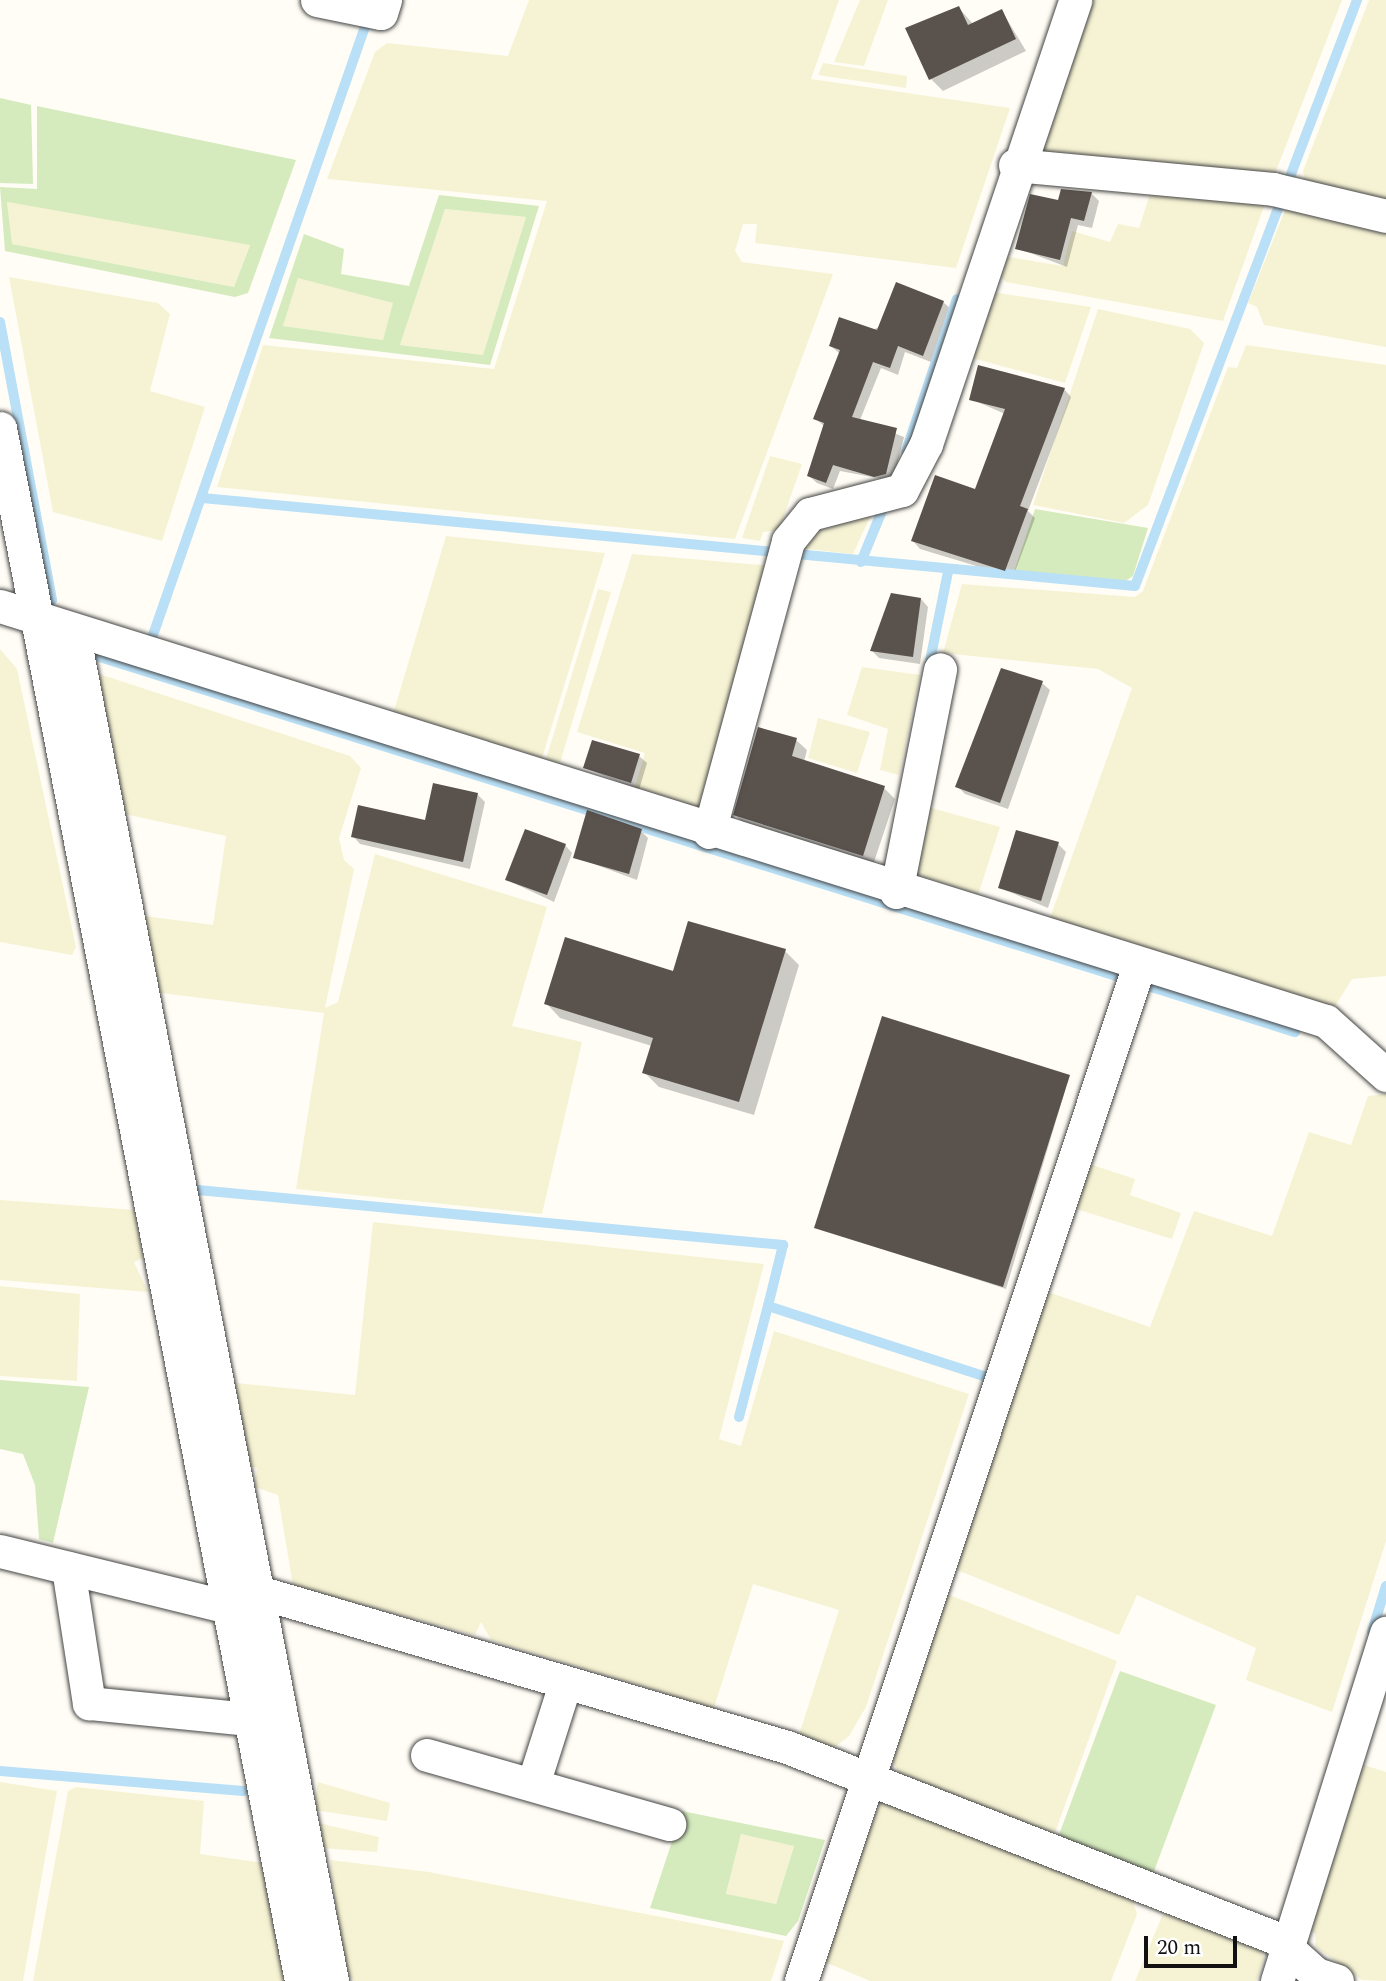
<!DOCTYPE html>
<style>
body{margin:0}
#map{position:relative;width:1386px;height:1981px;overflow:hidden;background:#fffdf5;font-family:Spectral,serif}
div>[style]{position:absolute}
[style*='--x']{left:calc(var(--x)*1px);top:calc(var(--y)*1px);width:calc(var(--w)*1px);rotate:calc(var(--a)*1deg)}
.farmland>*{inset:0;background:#f6f3d4}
.green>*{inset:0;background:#d5ebbd}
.shadow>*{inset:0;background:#0003}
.stream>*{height:10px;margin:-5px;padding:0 5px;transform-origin:5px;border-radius:5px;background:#b9e0f7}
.building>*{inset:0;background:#5a524d}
.roads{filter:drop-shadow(0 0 2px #444) drop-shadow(0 0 2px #444)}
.minor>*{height:33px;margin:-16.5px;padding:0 16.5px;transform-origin:16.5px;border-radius:16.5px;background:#fff}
span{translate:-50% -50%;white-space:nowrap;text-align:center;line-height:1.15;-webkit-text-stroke:7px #fff;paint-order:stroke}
.scale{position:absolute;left:1144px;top:1936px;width:93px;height:32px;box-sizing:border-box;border:4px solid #111;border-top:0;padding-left:9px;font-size:21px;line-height:24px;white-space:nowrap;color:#111;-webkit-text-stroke:5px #fff;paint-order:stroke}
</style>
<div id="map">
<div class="farmland">
<div style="clip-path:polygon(529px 0,839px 0,811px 79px,1010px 108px,956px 268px,755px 243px,757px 224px,743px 224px,735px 251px,742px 262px,833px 274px,735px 539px,217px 487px,263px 345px,494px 369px,547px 201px,327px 179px,375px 52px,387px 43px,508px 56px)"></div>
<div style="clip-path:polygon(860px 0,888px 0,864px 66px,834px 62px)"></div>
<div style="clip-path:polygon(1088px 0,1342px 0,1273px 179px,1061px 159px,1036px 149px)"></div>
<div style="clip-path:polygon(1369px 0,1386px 0,1386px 205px,1306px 185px,1303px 171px)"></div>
<div style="clip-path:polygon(823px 63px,907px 76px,906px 88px,818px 75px)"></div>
<div style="clip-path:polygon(1152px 188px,1266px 201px,1223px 321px,1006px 282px,998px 272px,1002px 256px,1063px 266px,1072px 231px,1110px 242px,1118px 224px,1139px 228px)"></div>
<div style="clip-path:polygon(1289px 200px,1386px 225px,1386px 347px,1264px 325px,1257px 307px,1248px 303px)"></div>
<div style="clip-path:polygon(7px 201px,250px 244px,234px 287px,11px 244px)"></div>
<div style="clip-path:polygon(445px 209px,526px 217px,483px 355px,400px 345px)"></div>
<div style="clip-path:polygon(9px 277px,158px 303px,170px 314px,150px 391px,205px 407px,162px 541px,53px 512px)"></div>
<div style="clip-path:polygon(298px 277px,394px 303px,383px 340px,283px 326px)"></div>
<div style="clip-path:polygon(992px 292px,1091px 307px,1065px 383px,968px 357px)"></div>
<div style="clip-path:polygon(1098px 309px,1190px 329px,1204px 343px,1148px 505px,1124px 523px,1033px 505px)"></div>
<div style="clip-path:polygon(1246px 345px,1386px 365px,1386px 976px,1352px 979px,1334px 1008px,1050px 918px,1132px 688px,1098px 669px,943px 653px,962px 584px,1135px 597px,1143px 591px,1228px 367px,1237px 368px)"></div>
<div style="clip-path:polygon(770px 456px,802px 464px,779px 530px,763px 532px,760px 541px,742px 538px)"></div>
<div style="clip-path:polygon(874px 508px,853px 554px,797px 548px,812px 527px)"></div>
<div style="clip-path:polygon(446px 536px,605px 553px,542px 758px,393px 714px)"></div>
<div style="clip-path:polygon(632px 554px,772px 566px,700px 810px,635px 787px,645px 753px,577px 732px)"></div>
<div style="clip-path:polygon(598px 589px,611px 592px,560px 763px,546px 759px)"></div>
<div style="clip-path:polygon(0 649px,17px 669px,76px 947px,72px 955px,0 942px)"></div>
<div style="clip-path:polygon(862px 667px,920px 675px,899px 775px,880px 770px,888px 729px,847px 715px)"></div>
<div style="clip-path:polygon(90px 671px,350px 756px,361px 768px,339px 838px,344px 860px,354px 869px,325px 1008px,338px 1002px,375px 854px,547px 907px,512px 1026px,582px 1042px,542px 1214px,296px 1189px,324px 1013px,153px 992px,137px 915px,213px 925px,226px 836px,120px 813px)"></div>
<div style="clip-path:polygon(818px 718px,870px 732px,857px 773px,808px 758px)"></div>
<div style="clip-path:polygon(921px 805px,1000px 827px,978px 895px,916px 874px)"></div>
<div style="clip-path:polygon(1386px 1094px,1386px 1541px,1332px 1712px,1246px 1680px,1256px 1648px,1137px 1595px,1119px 1635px,952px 1568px,1042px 1290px,1150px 1327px,1194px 1211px,1272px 1236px,1309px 1132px,1351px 1145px,1368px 1096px)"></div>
<div style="clip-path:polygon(1086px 1163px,1135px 1179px,1130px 1195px,1181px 1213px,1172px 1239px,1070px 1207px)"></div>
<div style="clip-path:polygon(0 1200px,136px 1210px,143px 1258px,134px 1262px,148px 1292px,0 1280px)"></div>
<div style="clip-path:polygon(373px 1222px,764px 1264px,719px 1439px,741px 1446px,774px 1331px,969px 1394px,866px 1707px,849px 1736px,832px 1749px,798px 1738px,839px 1610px,753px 1584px,712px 1714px,678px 1704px,674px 1696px,491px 1640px,481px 1622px,475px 1635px,293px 1586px,278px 1495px,255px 1487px,257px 1468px,241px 1462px,226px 1382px,355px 1395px)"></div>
<div style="clip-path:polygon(0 1286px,80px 1294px,77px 1381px,0 1376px)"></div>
<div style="clip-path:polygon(947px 1594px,1117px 1661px,1052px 1841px,910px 1789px,892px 1761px)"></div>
<div style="clip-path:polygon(1358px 1763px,1386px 1772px,1386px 1981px,1362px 1980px,1316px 1947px,1315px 1933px,1305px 1930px)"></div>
<div style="clip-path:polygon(0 1782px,57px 1791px,23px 1981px,0 1981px)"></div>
<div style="clip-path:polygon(318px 1782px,390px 1803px,387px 1821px,314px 1810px)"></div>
<div style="clip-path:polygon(76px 1787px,204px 1801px,200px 1854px,264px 1863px,287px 1981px,33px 1981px,68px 1791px)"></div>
<div style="clip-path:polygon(882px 1798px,1132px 1898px,1137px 1914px,1111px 1981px,870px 1981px,820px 1960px)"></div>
<div style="clip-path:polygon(318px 1823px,379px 1837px,377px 1852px,321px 1848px)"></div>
<div style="clip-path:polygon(741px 1834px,794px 1845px,776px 1904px,726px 1895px)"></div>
<div style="clip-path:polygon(330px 1860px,429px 1872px,784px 1941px,771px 1981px,354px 1981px,344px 1969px)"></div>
<div style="clip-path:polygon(1171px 1912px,1257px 1944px,1264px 1958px,1256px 1981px,1135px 1981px,1162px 1916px)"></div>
</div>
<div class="green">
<div style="clip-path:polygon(0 98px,31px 105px,33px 184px,0 183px)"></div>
<div style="clip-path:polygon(evenodd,37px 106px,296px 160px,248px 293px,235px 297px,5px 251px,0 187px,37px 189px,37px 106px,7px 202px,8px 202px,250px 245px,234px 287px,12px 244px,7px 202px)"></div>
<div style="clip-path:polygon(evenodd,439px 195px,539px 206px,490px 365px,269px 338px,304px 234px,344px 249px,341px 274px,409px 286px,439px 195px,445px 209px,526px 217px,483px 355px,400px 345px,445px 209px,439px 195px,298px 278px,393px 303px,383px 340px,283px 326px,298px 278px)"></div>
<div style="clip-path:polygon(1035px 509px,1148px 528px,1133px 576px,1121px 584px,1014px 572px)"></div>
<div style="clip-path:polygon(0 1380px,89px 1387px,53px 1543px,39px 1539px,35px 1485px,23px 1454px,0 1449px)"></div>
<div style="clip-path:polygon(1120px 1671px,1216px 1705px,1153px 1874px,1057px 1840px)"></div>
<div style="clip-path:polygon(evenodd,682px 1811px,825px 1840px,798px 1921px,786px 1936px,650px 1908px,682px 1811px,741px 1834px,794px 1846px,776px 1904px,726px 1894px,741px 1834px)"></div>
</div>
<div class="shadow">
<div style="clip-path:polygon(959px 8px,973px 24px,1002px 11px,1026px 51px,943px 91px,931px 79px)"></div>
<div style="clip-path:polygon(1091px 193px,1099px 201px,1092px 228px,1078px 225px,1067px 267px,1017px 248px,1059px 203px)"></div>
<div style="clip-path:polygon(943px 302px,951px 309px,931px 362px,905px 352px,898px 375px,881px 368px,860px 420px,904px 437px,893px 481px,840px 471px,833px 489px,817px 483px,809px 476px,825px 427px,815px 418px,840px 354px,831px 346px)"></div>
<div style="clip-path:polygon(1064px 389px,1071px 397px,1028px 511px,1035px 518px,1013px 577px,920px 549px,913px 541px,976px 491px,1005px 414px,971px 399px)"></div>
<div style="clip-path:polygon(921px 599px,928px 607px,920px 664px,879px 658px,872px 651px)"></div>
<div style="clip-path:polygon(1042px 683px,1050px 690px,1008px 809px,965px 794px,957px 786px)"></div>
<div style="clip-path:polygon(796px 740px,807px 750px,804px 762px,884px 788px,895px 799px,873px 865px,746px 826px,735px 815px)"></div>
<div style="clip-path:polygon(639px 756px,647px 763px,639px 790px,585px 768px)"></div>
<div style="clip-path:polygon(477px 794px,485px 802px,470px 869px,360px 844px,353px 836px,426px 822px)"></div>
<div style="clip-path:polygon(641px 831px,648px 838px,637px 880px,575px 857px)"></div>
<div style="clip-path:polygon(1058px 844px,1066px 852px,1048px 908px,1000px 888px)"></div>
<div style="clip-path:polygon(565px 845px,572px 853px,554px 902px,507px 880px)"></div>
<div style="clip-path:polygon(785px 951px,799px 965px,754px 1115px,659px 1087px,644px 1072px,652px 1046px,560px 1018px,546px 1003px)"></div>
<div style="clip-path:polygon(1069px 1077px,1006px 1289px,816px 1227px)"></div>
</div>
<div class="stream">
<div style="--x:0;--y:322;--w:283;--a:79.4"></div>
<div style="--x:906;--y:451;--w:160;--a:-71.5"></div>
<div style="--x:202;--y:498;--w:937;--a:5.39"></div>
<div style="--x:1135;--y:586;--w:627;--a:-69.25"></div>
<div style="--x:861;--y:562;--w:66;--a:-67.7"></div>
<div style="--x:153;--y:635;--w:657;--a:-70.79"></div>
<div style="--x:90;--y:654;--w:1263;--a:17.42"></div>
<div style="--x:929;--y:666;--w:96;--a:-78.6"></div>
<div style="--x:187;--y:1189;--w:599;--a:5.37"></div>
<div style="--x:783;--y:1245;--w:63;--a:103.8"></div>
<div style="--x:768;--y:1306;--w:233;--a:18"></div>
<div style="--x:739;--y:1417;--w:115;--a:-75.4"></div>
<div style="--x:1372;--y:1632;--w:48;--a:-73.1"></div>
<div style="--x:0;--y:1771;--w:244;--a:4.7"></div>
</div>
<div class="building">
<div style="clip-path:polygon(959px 6px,968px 25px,1002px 9px,1016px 39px,929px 80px,905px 28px)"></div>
<div style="clip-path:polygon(1061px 189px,1092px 192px,1084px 221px,1071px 218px,1060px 260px,1015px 249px,1030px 194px,1058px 200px)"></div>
<div style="clip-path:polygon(896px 282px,944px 301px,923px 356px,898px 346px,890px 368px,873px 362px,852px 417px,897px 428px,886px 474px,874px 477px,833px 465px,826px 483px,807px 476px,824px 423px,813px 419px,840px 350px,829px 346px,839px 317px,877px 330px)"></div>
<div style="clip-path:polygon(978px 365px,1065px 388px,1020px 506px,1028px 509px,1005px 571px,911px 541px,935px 475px,975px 489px,1005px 409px,969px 400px)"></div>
<div style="clip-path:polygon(891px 593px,921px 598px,913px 657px,870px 651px)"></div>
<div style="clip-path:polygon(1001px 668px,1043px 681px,1000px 803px,955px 787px)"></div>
<div style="clip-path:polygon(758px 727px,797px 738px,792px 756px,885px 786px,863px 856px,733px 815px)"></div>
<div style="clip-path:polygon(592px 740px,640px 754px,631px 783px,583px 768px)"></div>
<div style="clip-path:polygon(433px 783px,478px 793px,463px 862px,351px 837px,358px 805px,425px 820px)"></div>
<div style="clip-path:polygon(587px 810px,642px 829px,629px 874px,573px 858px)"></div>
<div style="clip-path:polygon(525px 829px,566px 844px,547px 895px,505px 880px)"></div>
<div style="clip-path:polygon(1016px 830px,1059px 842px,1041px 901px,998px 888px)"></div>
<div style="clip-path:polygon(688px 921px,786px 949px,739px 1102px,642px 1073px,653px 1038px,544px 1004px,565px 937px,673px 971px)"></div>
<div style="clip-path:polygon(882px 1016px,1070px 1075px,1003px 1287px,814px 1228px)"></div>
</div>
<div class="roads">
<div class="minor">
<div style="--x:317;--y:0;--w:65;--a:11.5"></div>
<div style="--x:381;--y:13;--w:14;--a:-73"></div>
<div style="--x:1015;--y:165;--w:259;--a:5.3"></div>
<div style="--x:1273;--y:189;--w:116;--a:13.4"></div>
<div style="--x:0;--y:428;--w:1582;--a:79.03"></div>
<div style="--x:0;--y:606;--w:1389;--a:17.38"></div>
<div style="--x:1326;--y:1021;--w:81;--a:42"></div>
<div style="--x:73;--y:632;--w:1374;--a:79.13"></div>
<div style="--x:709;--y:832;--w:302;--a:-74.8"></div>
<div style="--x:788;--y:541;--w:35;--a:-51"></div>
<div style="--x:810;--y:514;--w:95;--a:-14.6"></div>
<div style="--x:902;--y:490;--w:52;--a:-62.4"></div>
<div style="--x:926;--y:444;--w:468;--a:-71.4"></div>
<div style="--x:896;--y:892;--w:227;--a:-78.8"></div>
<div style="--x:0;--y:1551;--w:235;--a:13.8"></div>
<div style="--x:68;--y:1568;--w:137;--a:81.2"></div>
<div style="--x:89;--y:1703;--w:162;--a:5.7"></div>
<div style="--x:239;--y:1593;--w:16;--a:-7"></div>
<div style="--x:255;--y:1591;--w:554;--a:16.34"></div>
<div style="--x:787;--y:1747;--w:525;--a:21.34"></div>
<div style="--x:1276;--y:1938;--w:54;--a:42"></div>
<div style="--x:1316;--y:1974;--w:22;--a:18"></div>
<div style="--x:427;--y:1755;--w:252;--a:15.9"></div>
<div style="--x:533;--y:1784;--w:105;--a:-72.3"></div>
<div style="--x:801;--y:1981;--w:1071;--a:-71.6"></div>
<div style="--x:1277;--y:1981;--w:365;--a:-72.6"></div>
</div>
</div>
<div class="scale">20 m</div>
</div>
